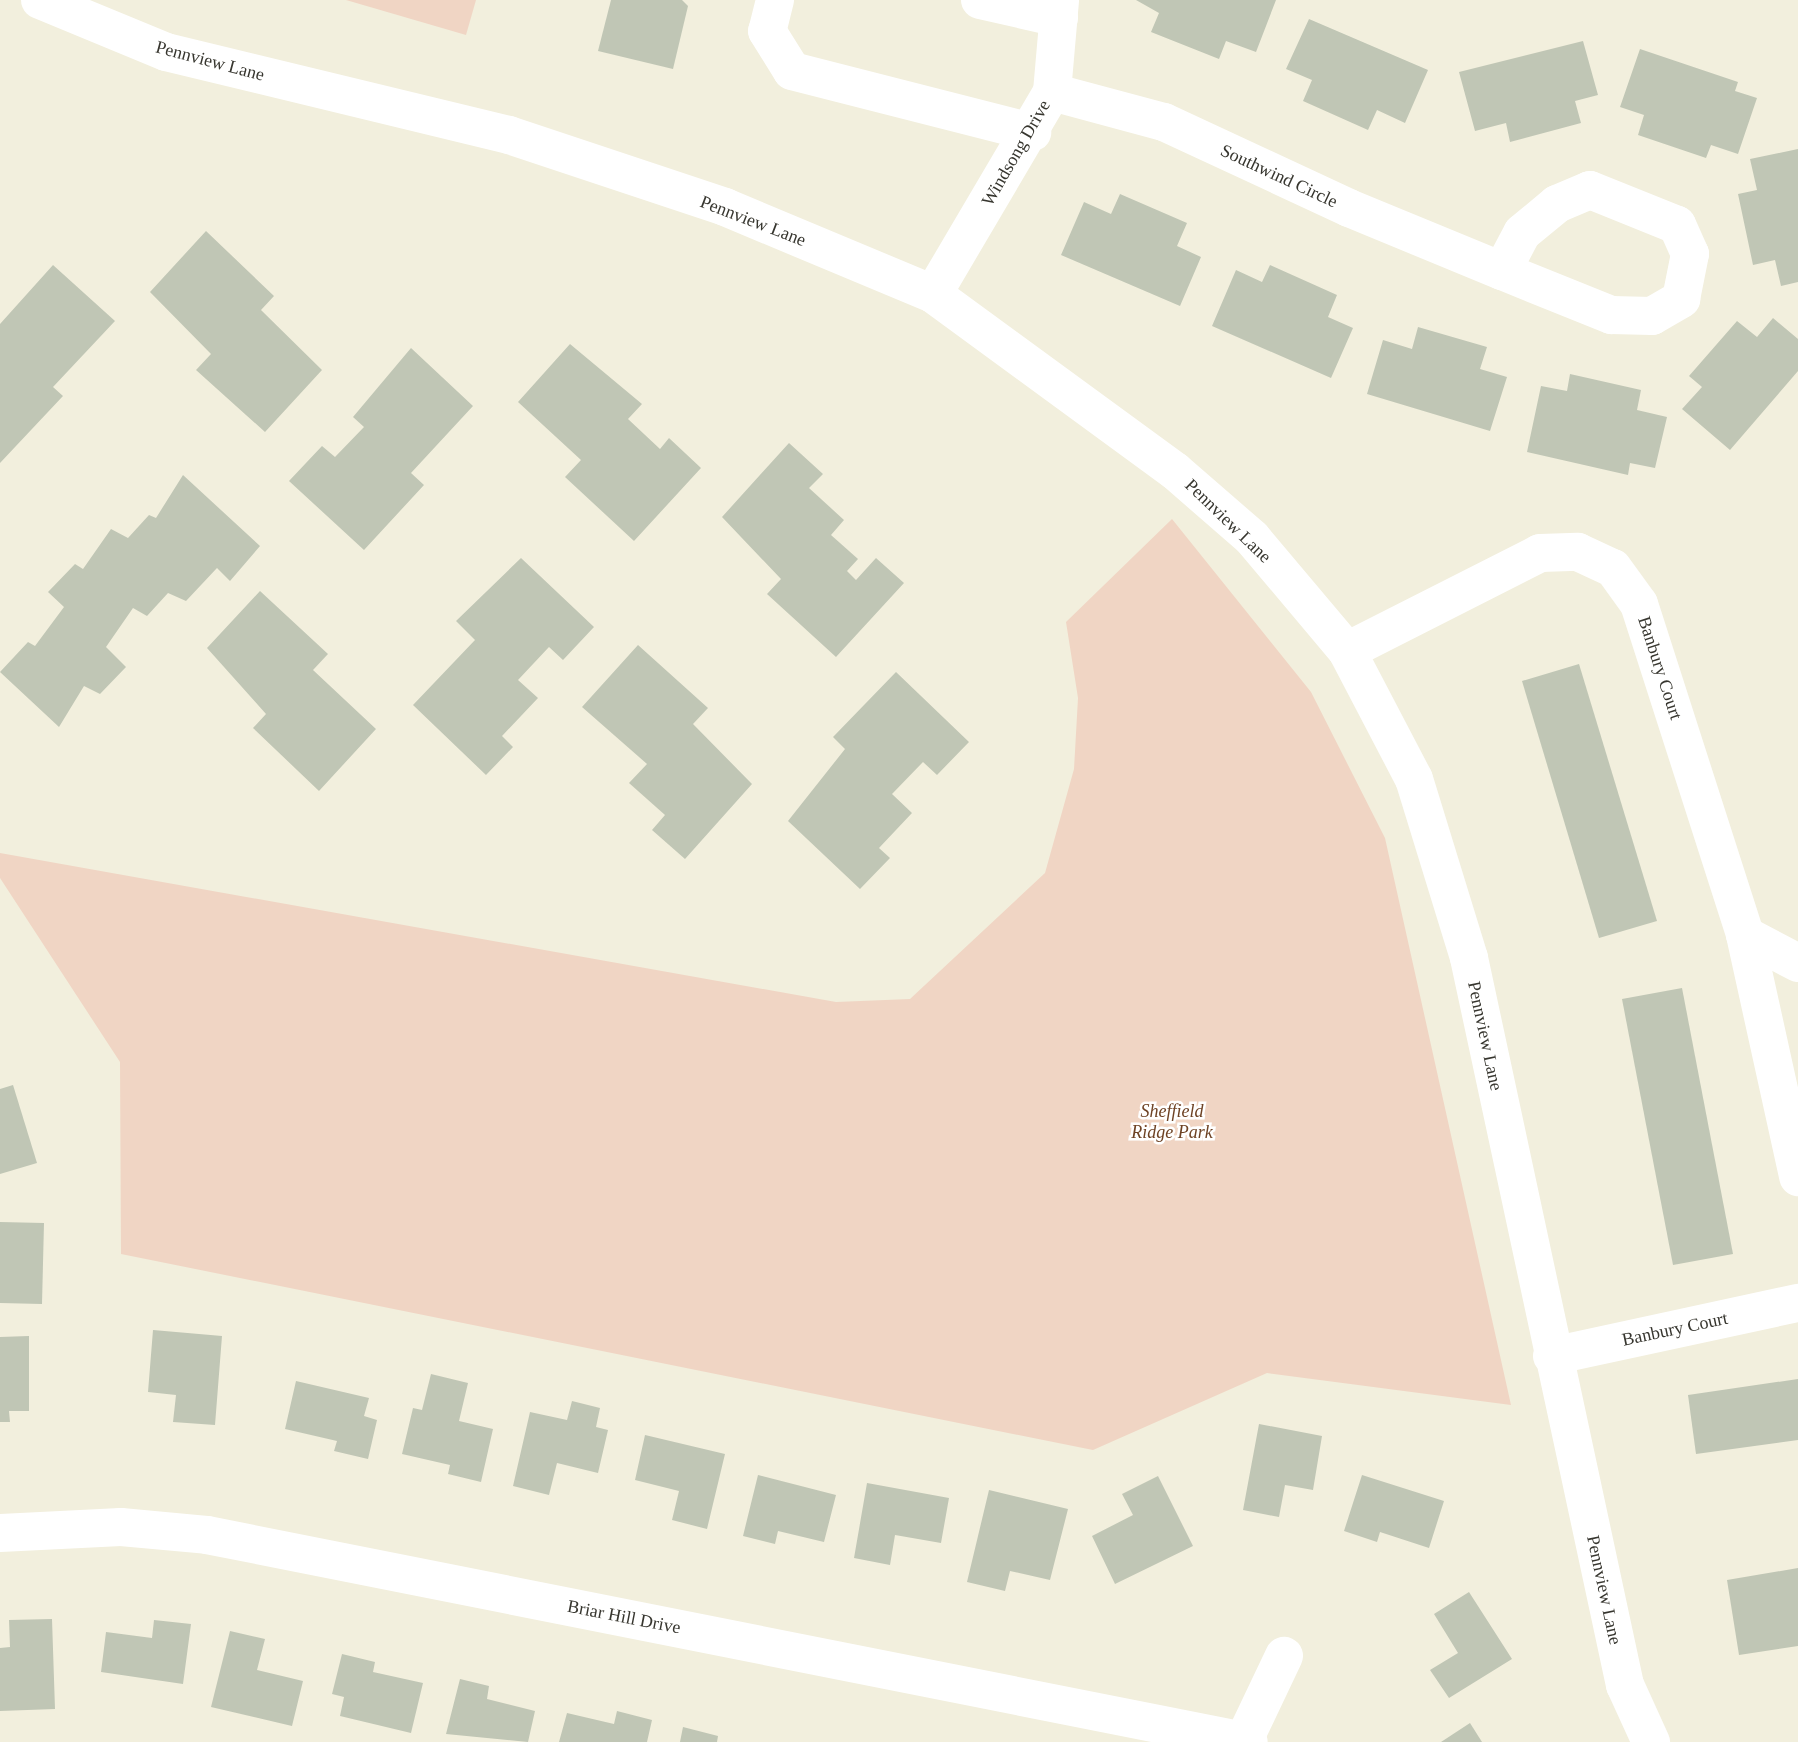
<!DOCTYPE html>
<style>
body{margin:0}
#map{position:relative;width:1798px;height:1742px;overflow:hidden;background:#f2efdd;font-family:"Times New Roman",serif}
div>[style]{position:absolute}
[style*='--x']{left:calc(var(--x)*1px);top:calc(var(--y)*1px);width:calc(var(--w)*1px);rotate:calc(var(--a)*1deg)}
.green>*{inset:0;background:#f0d5c4}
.building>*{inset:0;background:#c0c6b5}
.minor>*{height:38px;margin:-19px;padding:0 19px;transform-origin:19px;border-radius:19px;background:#fff}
span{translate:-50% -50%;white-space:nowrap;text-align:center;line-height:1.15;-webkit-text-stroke:5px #fff;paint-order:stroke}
.street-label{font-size:18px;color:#37362f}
.park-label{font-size:18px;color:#6e4325;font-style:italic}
</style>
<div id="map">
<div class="green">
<div style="clip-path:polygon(346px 0,476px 0,466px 35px)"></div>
<div style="clip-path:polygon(1172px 519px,1311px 692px,1385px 838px,1511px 1405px,1267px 1373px,1093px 1450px,121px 1254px,120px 1062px,0 878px,0 853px,836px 1002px,910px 999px,1045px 873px,1074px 769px,1078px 698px,1066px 622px)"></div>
</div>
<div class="building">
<div style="clip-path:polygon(611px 0,682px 0,688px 6px,673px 69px,598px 51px)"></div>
<div style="clip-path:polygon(1136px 0,1276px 0,1256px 52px,1226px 41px,1219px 59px,1151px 32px,1159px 13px)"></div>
<div style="clip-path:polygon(1309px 19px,1428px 70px,1405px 123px,1377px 110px,1368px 130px,1303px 101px,1312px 80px,1286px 69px)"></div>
<div style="clip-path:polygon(1583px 41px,1598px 95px,1575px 101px,1581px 123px,1510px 142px,1506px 123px,1475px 131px,1459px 72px)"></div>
<div style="clip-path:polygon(1640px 49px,1738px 82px,1735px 91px,1757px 98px,1738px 154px,1711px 145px,1706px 158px,1638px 135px,1644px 115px,1620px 107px)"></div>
<div style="clip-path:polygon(1798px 149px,1798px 282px,1781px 286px,1775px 260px,1753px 265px,1738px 194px,1757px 190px,1750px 159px)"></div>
<div style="clip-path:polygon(1120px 194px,1187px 223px,1177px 246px,1201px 257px,1180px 306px,1061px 255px,1084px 202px,1111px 214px)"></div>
<div style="clip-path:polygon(206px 231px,274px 296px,261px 310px,322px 370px,265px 432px,196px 370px,211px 354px,150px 292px)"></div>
<div style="clip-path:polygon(53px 265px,115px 321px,53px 387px,63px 396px,0 463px,0 324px)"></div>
<div style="clip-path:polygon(1270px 265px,1337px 295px,1328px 317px,1353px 328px,1331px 378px,1212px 326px,1236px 270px,1262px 282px)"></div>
<div style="clip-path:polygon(1773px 318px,1798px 339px,1798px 371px,1730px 450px,1682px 409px,1702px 387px,1689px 376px,1737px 321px,1757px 337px)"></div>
<div style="clip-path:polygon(1418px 327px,1487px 347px,1480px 369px,1507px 377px,1490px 431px,1367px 394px,1383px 340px,1412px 349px)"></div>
<div style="clip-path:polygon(570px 344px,642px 404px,628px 419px,660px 449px,669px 438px,701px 468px,634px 541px,565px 477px,581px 460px,518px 402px)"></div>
<div style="clip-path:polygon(411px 348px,473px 406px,411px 473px,424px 485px,364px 550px,289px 481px,322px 446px,335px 457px,364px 427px,353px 417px)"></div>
<div style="clip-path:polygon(1570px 374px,1641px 390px,1637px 410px,1667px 417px,1655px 468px,1630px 463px,1628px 475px,1527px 452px,1541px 386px,1567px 391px)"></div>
<div style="clip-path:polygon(789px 443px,823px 474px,809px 488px,844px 520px,831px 535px,858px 559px,847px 571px,856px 580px,876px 558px,904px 583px,836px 657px,767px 594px,781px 579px,722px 517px)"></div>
<div style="clip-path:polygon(183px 475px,260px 546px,230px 581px,217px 568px,186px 601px,168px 593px,147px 616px,133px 608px,106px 647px,126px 667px,100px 694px,84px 686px,59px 727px,0 672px,28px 642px,35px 646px,64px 607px,48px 592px,75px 564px,83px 569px,111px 529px,128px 538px,149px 515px,156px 518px)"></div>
<div style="clip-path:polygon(521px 558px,594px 627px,563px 660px,549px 647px,518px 680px,538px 698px,502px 736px,513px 747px,486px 775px,413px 705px,475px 640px,456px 621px)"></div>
<div style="clip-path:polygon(260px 591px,328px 654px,313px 670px,376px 729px,319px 791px,253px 728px,266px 714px,207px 648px)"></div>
<div style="clip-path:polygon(638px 645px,708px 708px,693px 724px,752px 784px,685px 859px,652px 830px,665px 815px,629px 783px,647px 764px,582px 707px)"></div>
<div style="clip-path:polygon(1579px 664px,1657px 921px,1599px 938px,1522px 681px)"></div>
<div style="clip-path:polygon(896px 672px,969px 742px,937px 775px,923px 762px,892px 794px,912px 813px,879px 848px,890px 858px,860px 889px,788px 821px,845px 749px,833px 737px)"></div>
<div style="clip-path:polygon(1682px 988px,1733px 1254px,1673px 1265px,1622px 999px)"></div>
<div style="clip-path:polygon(13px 1085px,37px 1163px,0 1174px,0 1089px)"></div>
<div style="clip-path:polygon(0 1222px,44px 1223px,42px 1304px,0 1303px)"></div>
<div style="clip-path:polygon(153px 1330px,222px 1336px,215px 1425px,173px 1422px,176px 1395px,148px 1392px)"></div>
<div style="clip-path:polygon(29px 1336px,29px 1411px,9px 1411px,10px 1422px,0 1422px,0 1337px)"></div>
<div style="clip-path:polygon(431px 1374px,468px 1383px,459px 1421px,493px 1429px,481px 1482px,448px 1474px,450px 1465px,402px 1454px,413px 1408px,422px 1410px)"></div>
<div style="clip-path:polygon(1798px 1379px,1798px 1440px,1696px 1454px,1688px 1395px)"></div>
<div style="clip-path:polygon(296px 1381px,369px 1398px,364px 1416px,377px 1420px,368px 1459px,334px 1451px,337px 1441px,285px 1429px)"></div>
<div style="clip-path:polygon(572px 1401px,600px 1408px,596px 1427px,608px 1430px,598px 1473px,557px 1463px,549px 1495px,513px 1486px,530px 1412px,567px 1420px)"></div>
<div style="clip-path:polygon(1259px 1424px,1322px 1436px,1313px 1490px,1285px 1485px,1279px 1517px,1243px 1510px)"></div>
<div style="clip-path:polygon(645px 1435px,725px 1454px,707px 1529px,672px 1520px,679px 1491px,635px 1480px)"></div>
<div style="clip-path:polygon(758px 1475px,836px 1495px,824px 1542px,778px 1531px,775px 1544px,743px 1536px)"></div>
<div style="clip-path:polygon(1362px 1475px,1444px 1501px,1429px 1548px,1380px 1532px,1377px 1542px,1344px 1531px)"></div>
<div style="clip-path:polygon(1158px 1476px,1193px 1546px,1115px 1584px,1092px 1536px,1133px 1515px,1122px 1494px)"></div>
<div style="clip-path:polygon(867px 1483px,949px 1498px,941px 1543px,895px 1535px,890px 1565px,854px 1558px)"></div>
<div style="clip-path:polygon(989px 1490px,1068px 1509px,1050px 1580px,1010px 1571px,1005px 1591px,967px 1582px)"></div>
<div style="clip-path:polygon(1798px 1568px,1798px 1646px,1739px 1655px,1727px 1580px)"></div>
<div style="clip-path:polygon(1469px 1592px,1512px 1659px,1449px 1698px,1430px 1670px,1458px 1653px,1434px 1614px)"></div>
<div style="clip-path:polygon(52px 1619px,55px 1709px,0 1711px,0 1648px,10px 1647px,9px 1620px)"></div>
<div style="clip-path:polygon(154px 1620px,191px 1624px,183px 1684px,101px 1672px,106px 1632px,152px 1638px)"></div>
<div style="clip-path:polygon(230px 1631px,265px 1639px,257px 1670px,303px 1681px,292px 1726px,211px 1707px)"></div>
<div style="clip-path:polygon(342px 1654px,375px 1662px,373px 1672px,423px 1683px,411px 1733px,340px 1716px,344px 1697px,332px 1694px)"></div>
<div style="clip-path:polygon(460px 1679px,489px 1686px,487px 1699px,535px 1711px,528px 1742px,446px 1734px)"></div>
<div style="clip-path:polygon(617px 1711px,652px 1720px,647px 1742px,559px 1742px,567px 1713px,614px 1724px)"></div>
<div style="clip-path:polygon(1470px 1723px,1482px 1742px,1441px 1742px)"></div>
<div style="clip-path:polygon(683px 1727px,718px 1736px,717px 1742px,680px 1742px)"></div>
</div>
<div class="minor">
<div style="--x:40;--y:0;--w:136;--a:22.4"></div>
<div style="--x:166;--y:52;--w:353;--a:13.6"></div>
<div style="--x:509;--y:135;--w:228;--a:18.4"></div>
<div style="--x:725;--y:207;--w:225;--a:22.7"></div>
<div style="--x:933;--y:294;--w:300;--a:36.2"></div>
<div style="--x:1175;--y:471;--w:102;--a:41"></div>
<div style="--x:1252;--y:538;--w:148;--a:49.9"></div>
<div style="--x:1347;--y:651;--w:144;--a:62.4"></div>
<div style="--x:1414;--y:779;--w:187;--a:72.9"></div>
<div style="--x:1469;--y:958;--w:744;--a:77.89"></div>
<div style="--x:1625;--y:1685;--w:63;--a:65.5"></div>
<div style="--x:775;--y:0;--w:32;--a:104"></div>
<div style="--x:767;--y:31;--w:47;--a:58"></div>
<div style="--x:792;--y:71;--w:248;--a:14.3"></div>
<div style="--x:980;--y:0;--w:81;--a:12.8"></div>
<div style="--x:1052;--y:92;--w:116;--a:15"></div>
<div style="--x:1164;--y:122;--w:204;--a:24.9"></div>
<div style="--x:1349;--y:208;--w:165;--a:22.4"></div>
<div style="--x:1502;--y:271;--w:118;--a:22"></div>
<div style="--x:1611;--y:315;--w:41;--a:1.4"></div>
<div style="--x:1652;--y:316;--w:34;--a:-30"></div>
<div style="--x:1681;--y:299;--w:46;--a:-78.7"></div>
<div style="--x:1690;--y:254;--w:32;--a:-114"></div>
<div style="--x:1677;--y:225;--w:94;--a:-158.1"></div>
<div style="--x:1590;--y:190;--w:36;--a:157"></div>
<div style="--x:1557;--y:204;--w:45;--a:140.4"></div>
<div style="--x:1522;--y:233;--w:43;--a:117.8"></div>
<div style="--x:933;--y:294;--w:234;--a:-59.5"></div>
<div style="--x:1052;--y:92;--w:92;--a:-85"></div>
<div style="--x:1347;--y:651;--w:216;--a:-26.9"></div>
<div style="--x:1540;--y:553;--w:38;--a:-2"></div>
<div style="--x:1578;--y:552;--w:38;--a:25"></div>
<div style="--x:1613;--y:568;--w:44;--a:54.2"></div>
<div style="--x:1639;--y:604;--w:348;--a:72.2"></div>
<div style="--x:1745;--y:935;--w:248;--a:77.6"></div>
<div style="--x:1745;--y:935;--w:60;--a:27.8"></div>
<div style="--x:1552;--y:1356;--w:252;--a:-12.2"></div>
<div style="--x:0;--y:1533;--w:121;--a:-2.8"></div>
<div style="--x:121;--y:1527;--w:86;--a:5.3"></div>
<div style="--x:207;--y:1535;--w:1062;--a:11.24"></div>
<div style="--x:1245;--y:1738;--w:91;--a:-64.6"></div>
</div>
<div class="street-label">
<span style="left:210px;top:61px;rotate:15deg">Pennview Lane</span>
<span style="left:1016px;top:153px;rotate:-60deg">Windsong Drive</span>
<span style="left:1279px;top:176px;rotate:25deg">Southwind Circle</span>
<span style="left:753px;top:221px;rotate:21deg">Pennview Lane</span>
<span style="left:1228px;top:521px;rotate:44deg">Pennview Lane</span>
<span style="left:1660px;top:668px;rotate:72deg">Banbury Court</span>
<span style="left:1485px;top:1036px;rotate:78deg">Pennview Lane</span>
<span style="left:1675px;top:1329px;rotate:-12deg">Banbury Court</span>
<span style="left:1604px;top:1590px;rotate:78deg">Pennview Lane</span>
<span style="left:624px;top:1617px;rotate:11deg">Briar Hill Drive</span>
</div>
<div class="park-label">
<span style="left:1172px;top:1122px">Sheffield<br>Ridge Park</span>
</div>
</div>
